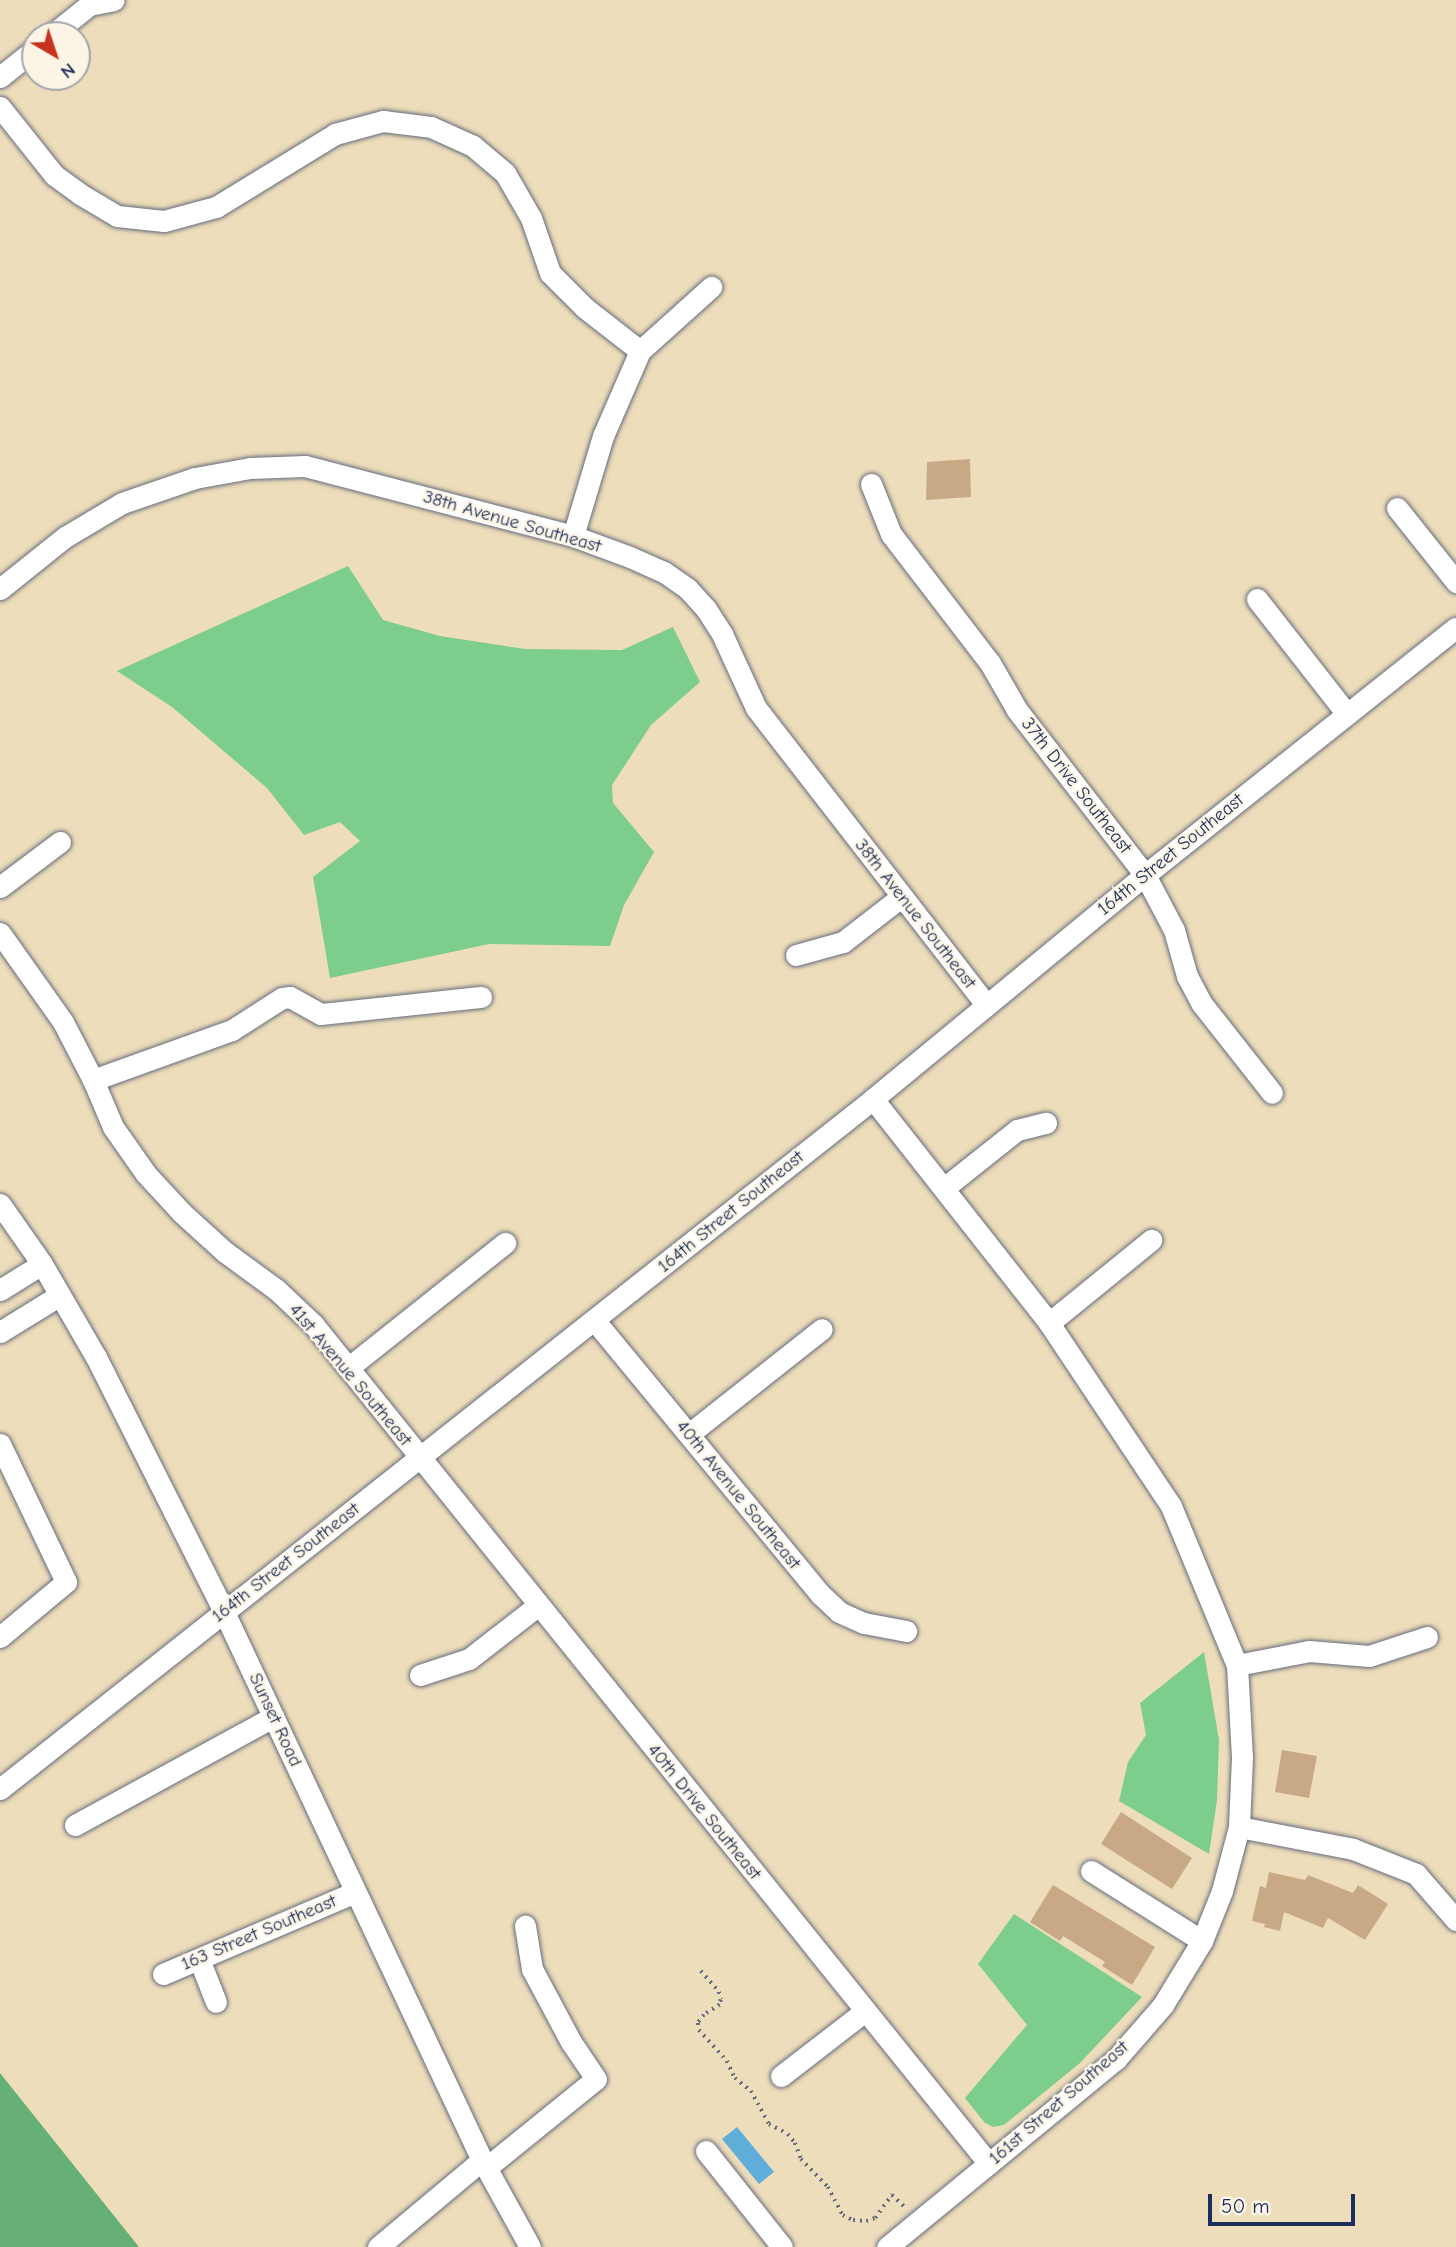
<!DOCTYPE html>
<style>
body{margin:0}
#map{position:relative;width:1456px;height:2247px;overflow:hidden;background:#eeddba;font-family:"Comic Neue",sans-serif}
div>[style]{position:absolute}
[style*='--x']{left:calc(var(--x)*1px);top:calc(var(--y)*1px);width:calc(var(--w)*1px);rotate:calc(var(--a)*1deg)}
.green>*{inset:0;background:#7dcd8d}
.forest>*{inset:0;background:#66b078}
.water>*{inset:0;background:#5faed9}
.building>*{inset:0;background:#c9a985}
.path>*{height:3.5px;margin-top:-1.75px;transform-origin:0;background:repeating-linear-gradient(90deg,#656c7e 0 2px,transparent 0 7px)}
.roads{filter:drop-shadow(0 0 2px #656c7e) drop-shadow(0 0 2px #656c7e)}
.minor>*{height:21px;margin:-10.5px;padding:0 10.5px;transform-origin:10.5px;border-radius:10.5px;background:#fff}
span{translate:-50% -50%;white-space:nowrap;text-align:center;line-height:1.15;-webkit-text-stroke:5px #fcf5e5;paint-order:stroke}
.street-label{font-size:19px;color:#1b2f5e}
.north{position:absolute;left:21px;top:21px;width:70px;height:70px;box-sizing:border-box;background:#fcf5e5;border:2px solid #a2a6af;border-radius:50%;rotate:141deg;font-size:19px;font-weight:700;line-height:28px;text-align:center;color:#1b2f5e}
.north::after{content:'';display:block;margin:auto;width:24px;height:32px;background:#c8321e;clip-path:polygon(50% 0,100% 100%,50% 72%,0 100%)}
.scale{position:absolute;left:1208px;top:2194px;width:147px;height:32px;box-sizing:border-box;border:4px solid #1b2f5e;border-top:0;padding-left:9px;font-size:21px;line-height:24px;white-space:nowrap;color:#1b2f5e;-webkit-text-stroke:5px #fcf5e5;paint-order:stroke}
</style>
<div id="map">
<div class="green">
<div style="clip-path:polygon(348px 566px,383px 620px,440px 636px,525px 649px,622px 650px,673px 627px,700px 682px,651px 725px,612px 785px,613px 803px,654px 852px,624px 905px,610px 946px,489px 944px,330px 978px,313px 877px,360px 841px,340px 822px,304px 835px,267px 788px,172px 707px,117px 671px)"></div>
<div style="clip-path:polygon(1204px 1652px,1219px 1740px,1217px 1800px,1209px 1854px,1119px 1801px,1128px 1762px,1146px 1735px,1140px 1703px)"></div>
<div style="clip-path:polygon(1014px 1914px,1142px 1997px,1080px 2063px,1004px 2125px,993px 2127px,984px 2122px,965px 2098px,1027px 2025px,978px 1964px)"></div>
</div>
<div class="forest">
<div style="clip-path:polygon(0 2073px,139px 2247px,0 2247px)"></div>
</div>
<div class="water">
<div style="clip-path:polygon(737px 2127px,774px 2172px,759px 2184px,722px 2139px)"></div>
</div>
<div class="building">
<div style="clip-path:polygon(970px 459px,971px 497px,926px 500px,927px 462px)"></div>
<div style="clip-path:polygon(1282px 1750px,1317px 1756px,1309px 1798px,1275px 1792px)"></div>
<div style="clip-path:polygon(1121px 1812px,1192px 1858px,1172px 1889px,1101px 1844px)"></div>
<div style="clip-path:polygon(1269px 1872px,1305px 1880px,1308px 1875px,1353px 1893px,1358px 1885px,1388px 1904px,1365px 1940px,1328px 1918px,1323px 1928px,1284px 1912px,1280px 1931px,1264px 1927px,1265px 1924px,1252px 1921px,1260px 1886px,1266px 1888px)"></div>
<div style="clip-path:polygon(1053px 1885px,1155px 1947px,1132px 1985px,1102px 1966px,1105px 1962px,1063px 1936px,1060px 1941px,1030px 1922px)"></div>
</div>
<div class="path">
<div style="--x:701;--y:1971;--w:28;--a:49"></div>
<div style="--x:719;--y:1992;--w:8;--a:76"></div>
<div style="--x:721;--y:2000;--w:5;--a:101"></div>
<div style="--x:720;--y:2005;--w:19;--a:148"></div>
<div style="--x:704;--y:2015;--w:10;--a:127"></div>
<div style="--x:698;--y:2023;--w:7;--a:82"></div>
<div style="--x:699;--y:2030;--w:42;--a:47.9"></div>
<div style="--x:727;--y:2061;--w:19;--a:65"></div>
<div style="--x:735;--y:2078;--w:21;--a:39"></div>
<div style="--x:751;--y:2091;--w:38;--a:61"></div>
<div style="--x:769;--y:2124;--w:21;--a:28"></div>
<div style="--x:788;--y:2134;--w:11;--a:52"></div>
<div style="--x:795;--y:2143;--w:17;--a:69"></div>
<div style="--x:801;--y:2159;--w:39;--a:46"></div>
<div style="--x:828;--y:2187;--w:32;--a:62"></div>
<div style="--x:843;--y:2215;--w:11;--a:27"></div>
<div style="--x:853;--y:2220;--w:13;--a:4"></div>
<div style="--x:866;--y:2221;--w:9;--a:-18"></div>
<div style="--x:875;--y:2218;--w:29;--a:-54"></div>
<div style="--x:892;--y:2195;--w:18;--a:43"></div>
</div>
<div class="roads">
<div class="minor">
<div style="--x:52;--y:35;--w:48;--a:-39"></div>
<div style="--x:89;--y:5;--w:25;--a:-11"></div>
<div style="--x:0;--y:77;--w:45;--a:-38.7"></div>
<div style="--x:0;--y:107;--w:87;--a:51.5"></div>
<div style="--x:54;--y:175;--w:32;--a:36"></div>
<div style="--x:80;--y:194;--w:43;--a:30.7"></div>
<div style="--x:117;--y:216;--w:47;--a:6.1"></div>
<div style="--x:164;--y:221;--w:54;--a:-15.1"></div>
<div style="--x:216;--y:207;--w:140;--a:-31.5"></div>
<div style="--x:335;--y:134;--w:50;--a:-15.2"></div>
<div style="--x:383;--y:121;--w:48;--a:7.1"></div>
<div style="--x:431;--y:127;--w:46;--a:24.3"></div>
<div style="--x:473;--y:146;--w:42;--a:40.2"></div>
<div style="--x:505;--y:173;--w:52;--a:60"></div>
<div style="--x:531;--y:218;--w:58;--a:70.9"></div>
<div style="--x:550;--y:273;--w:49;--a:45"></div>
<div style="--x:585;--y:308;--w:70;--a:38"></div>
<div style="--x:871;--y:484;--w:54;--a:68.2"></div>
<div style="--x:891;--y:534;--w:163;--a:52.5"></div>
<div style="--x:990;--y:663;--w:54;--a:60.1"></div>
<div style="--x:1017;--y:710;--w:209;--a:52.2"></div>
<div style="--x:1145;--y:875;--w:62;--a:62.2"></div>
<div style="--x:1174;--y:930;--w:48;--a:74.2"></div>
<div style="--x:1187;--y:976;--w:32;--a:62"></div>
<div style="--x:1202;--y:1004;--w:113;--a:51.8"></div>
<div style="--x:1397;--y:508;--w:95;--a:51.4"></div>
<div style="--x:573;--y:536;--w:104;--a:-73.3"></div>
<div style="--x:603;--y:436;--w:93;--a:-66.5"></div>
<div style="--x:640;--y:351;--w:96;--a:-42"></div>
<div style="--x:0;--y:589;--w:83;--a:-38.7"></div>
<div style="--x:65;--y:537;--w:66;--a:-30.8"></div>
<div style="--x:122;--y:503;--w:77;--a:-18.9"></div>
<div style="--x:195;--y:478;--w:56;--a:-10.3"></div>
<div style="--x:250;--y:468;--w:55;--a:-2.1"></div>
<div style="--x:305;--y:466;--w:277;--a:14.6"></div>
<div style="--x:573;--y:536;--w:61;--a:20.2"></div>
<div style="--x:630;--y:557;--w:37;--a:24"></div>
<div style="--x:664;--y:572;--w:29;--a:35"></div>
<div style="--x:688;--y:589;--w:27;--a:48"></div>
<div style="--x:706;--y:609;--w:30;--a:57"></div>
<div style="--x:722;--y:634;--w:81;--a:65.3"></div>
<div style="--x:756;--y:708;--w:375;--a:52.2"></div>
<div style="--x:1257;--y:599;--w:146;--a:52"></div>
<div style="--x:0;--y:887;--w:75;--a:-36.9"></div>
<div style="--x:0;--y:933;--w:109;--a:54.7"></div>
<div style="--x:63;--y:1022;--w:65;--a:62.7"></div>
<div style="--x:93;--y:1080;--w:51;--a:66.9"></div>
<div style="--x:113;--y:1127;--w:57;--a:54.9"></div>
<div style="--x:146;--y:1174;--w:53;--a:47.3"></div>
<div style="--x:182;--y:1213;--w:58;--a:42.2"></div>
<div style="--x:225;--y:1252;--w:64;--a:36.2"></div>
<div style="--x:277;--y:1290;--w:50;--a:43.4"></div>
<div style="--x:313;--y:1324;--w:1078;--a:51.17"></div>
<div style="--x:796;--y:955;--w:49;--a:-15.5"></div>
<div style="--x:843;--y:942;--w:73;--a:-37.8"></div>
<div style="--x:93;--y:1080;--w:148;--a:-19.8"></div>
<div style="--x:232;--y:1030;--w:59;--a:-32.6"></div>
<div style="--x:282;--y:998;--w:8;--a:-7"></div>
<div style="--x:290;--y:997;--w:35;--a:29"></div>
<div style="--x:321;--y:1014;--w:161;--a:-6.1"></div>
<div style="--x:873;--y:1099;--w:285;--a:51.8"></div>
<div style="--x:1049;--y:1323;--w:220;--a:56.3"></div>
<div style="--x:1171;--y:1506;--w:172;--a:67.5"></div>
<div style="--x:1237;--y:1665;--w:92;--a:86.9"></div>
<div style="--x:1242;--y:1757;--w:70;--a:92.5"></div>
<div style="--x:1239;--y:1827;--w:66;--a:104.9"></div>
<div style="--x:1222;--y:1891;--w:54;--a:111.8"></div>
<div style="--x:1202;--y:1941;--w:75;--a:121.4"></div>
<div style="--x:1163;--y:2005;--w:72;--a:131"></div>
<div style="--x:1116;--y:2059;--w:296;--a:140.6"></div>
<div style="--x:944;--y:1188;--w:93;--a:-38.5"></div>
<div style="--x:1017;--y:1130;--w:30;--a:-14"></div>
<div style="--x:0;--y:1204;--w:73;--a:55"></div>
<div style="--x:42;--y:1264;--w:108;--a:59.9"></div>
<div style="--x:96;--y:1357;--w:285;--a:63.3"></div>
<div style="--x:224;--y:1612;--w:606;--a:64.79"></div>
<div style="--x:482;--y:2160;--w:99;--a:61.1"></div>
<div style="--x:0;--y:1290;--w:49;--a:-31.8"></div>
<div style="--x:595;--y:1321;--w:354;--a:50.5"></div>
<div style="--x:820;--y:1594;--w:26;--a:43"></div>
<div style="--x:839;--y:1612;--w:27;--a:24"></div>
<div style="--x:864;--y:1623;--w:43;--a:10.8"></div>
<div style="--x:1049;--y:1323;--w:132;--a:-39.1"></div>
<div style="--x:0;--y:1332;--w:70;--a:-31.7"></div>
<div style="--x:348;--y:1368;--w:201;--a:-38.5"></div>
<div style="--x:689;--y:1434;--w:169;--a:-38.3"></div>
<div style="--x:0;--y:1444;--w:153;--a:64.4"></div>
<div style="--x:66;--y:1582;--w:86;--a:140.2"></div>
<div style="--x:1237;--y:1665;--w:73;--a:-11"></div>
<div style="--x:1309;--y:1651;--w:60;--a:4.8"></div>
<div style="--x:1369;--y:1656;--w:61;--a:-18.1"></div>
<div style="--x:420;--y:1675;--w:52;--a:-18.1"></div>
<div style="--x:469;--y:1659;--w:86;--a:-37.9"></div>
<div style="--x:0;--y:1789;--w:1113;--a:-38.32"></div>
<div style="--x:873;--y:1099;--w:352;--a:-39.5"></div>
<div style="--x:1145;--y:875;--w:397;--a:-38.5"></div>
<div style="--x:75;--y:1825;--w:226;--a:-28.6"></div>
<div style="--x:1239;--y:1827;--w:116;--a:10.9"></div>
<div style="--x:1353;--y:1849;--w:68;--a:21.6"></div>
<div style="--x:1416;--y:1874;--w:61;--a:49"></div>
<div style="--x:1091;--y:1871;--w:131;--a:32.2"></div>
<div style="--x:199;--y:1959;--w:46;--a:68.4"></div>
<div style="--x:163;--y:1974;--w:209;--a:-23.1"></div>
<div style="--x:781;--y:2076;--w:106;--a:-37.7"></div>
<div style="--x:706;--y:2151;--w:122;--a:51.6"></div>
<div style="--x:486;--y:2168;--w:141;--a:-39"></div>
<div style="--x:596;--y:2079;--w:45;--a:-124"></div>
<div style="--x:571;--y:2042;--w:83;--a:-118.1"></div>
<div style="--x:532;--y:1969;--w:44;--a:-99.2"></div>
<div style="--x:378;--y:2247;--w:136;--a:-39.9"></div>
</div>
</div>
<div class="street-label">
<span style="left:512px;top:522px;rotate:16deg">38th Avenue Southeast</span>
<span style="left:1076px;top:786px;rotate:52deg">37th Drive Southeast</span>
<span style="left:1171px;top:855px;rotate:-39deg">164th Street Southeast</span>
<span style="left:915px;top:914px;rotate:52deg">38th Avenue Southeast</span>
<span style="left:731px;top:1212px;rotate:-39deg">164th Street Southeast</span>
<span style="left:350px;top:1375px;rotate:50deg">41st Avenue Southeast</span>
<span style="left:738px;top:1495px;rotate:51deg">40th Avenue Southeast</span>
<span style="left:286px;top:1563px;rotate:-38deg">164th Street Southeast</span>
<span style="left:275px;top:1720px;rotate:65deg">Sunset Road</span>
<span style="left:704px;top:1812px;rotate:51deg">40th Drive Southeast</span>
<span style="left:259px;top:1933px;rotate:-23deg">163 Street Southeast</span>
<span style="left:1059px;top:2103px;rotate:-41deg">161st Street Southeast</span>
</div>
<div class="north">N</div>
<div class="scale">50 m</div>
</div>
